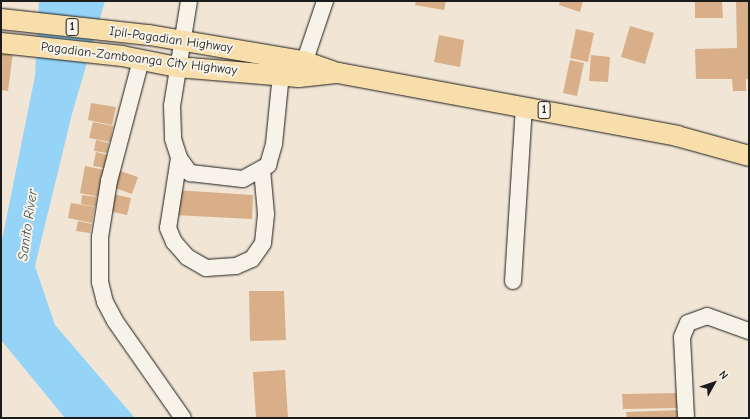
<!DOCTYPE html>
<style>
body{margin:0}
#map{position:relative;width:750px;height:419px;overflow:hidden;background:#f1e5d5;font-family:"Comic Neue",sans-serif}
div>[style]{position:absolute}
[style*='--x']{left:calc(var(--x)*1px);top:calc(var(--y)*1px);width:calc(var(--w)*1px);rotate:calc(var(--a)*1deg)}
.water>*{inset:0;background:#96d4f7}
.building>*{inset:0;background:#d8af89}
.roads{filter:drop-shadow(0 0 1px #1c1c1c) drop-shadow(0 0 1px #1c1c1c)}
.minor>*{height:16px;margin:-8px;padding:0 8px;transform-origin:8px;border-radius:8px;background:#f7f3e8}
.major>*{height:20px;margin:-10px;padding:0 10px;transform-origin:10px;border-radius:10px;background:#f8deab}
span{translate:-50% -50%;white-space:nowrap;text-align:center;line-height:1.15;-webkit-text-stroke:4px #f7f3e8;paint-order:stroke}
.shield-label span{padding:1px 3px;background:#f7f3e8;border:1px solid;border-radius:3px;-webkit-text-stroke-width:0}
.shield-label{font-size:12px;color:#1c1c1c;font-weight:700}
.street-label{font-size:13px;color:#1c1c1c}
.water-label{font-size:14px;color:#41535e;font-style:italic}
.frame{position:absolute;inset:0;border:2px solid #1c1c1c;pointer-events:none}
.north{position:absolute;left:694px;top:363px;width:40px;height:40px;-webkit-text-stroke:3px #f7f3e8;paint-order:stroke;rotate:50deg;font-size:11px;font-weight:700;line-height:16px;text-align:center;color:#1c1c1c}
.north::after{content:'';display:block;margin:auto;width:14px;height:18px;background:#1c1c1c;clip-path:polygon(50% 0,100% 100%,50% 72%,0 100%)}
</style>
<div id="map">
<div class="water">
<div style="clip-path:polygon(39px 1px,105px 1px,72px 114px,35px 266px,55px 325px,135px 418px,65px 418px,1px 340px,1px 245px,35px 76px)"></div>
</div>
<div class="building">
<div style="clip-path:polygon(416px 1px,446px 1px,444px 10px,415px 5px)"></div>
<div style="clip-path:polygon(560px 1px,583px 1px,580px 12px,559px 5px)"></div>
<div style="clip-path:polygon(695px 1px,722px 1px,723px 18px,695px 18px)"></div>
<div style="clip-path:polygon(736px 1px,749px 1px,749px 79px,746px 79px,746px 91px,733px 91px,732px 79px,696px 79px,695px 49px,737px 48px)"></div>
<div style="clip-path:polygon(630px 26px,654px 33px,645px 64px,621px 57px)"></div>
<div style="clip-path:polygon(576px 29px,594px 33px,588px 62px,570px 58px)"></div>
<div style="clip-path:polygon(439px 35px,464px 40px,460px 67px,434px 62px)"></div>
<div style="clip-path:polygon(1px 50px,13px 52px,8px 91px,1px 90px)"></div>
<div style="clip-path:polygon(591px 55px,610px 57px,608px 82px,589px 81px)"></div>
<div style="clip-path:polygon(570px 60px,584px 63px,577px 96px,563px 93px)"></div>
<div style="clip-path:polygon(91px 103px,116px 107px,112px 125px,88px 120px)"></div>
<div style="clip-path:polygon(93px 122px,113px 126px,110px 142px,89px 138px)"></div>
<div style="clip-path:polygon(96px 140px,109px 143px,107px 153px,94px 151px)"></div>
<div style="clip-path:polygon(96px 152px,108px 155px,105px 168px,93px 166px)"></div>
<div style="clip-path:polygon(85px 166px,105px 170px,100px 197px,80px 193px)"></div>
<div style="clip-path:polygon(117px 170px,138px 177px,132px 194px,112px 187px)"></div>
<div style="clip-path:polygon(175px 190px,253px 195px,252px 219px,174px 215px)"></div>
<div style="clip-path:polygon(113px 194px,131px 198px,127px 215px,109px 211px)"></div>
<div style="clip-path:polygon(82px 195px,97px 197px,96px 207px,81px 204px)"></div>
<div style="clip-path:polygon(71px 203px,95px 207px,92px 223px,68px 218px)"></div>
<div style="clip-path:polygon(78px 221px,92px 224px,90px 233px,76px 231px)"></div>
<div style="clip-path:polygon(249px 291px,284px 291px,286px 340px,250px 341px)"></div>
<div style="clip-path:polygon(285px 370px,288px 418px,256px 418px,253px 372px)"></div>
<div style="clip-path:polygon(678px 393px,678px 408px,623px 409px,622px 394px)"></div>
<div style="clip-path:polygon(681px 410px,681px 418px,627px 418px,626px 412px)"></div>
</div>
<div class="roads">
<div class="minor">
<div style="--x:189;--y:1;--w:106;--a:99.2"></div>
<div style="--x:172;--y:106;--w:33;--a:88"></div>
<div style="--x:173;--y:139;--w:20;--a:72"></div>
<div style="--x:179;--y:158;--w:19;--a:54"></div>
<div style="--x:190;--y:173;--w:53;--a:6.5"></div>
<div style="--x:243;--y:179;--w:29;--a:-29"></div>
<div style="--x:268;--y:165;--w:22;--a:-74"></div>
<div style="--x:274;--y:144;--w:80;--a:-84.3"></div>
<div style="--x:141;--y:60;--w:125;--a:104.8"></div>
<div style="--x:109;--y:181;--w:57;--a:99.1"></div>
<div style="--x:100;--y:237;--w:45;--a:90"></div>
<div style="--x:100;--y:282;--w:21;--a:76"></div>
<div style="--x:105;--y:302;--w:21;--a:62"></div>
<div style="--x:115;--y:321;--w:118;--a:55"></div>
<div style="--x:301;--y:72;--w:75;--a:-71.3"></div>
<div style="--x:179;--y:158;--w:71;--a:98.9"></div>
<div style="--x:168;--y:228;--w:15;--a:67"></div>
<div style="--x:174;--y:242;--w:20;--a:49"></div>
<div style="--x:187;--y:257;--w:22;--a:30"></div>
<div style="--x:206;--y:268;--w:30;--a:-4"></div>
<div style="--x:236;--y:266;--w:17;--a:-24"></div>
<div style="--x:252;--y:259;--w:19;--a:-55"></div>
<div style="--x:263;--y:243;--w:29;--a:-84"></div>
<div style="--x:266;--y:214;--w:45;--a:-95.1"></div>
<div style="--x:513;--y:281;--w:175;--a:-86.4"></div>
<div style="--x:686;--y:418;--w:81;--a:-92.8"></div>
<div style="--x:682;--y:337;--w:15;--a:-67"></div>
<div style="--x:688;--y:323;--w:20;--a:-20"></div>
<div style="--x:707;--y:316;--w:45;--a:19.7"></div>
</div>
<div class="major">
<div style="--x:1;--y:19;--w:149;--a:6.2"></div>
<div style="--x:149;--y:35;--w:156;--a:9.6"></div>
<div style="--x:303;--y:61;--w:31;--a:19"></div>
<div style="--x:1;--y:43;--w:122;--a:6.1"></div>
<div style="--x:122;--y:56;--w:56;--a:11.3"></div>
<div style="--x:177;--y:67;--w:122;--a:4.7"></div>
<div style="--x:299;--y:77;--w:39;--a:-6"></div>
<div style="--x:338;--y:73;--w:345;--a:10.5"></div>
<div style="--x:677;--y:136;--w:75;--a:15.5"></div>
</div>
</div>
<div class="shield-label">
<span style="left:72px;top:27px">1</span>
<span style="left:544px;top:110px">1</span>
</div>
<div class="street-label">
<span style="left:171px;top:40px;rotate:8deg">Ipil-Pagadian Highway</span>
<span style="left:139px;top:59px;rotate:7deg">Pagadian-Zamboanga City Highway</span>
</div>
<div class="water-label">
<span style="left:28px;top:225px;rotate:-82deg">Sanito River</span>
</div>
<div class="frame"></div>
<div class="north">N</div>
</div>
